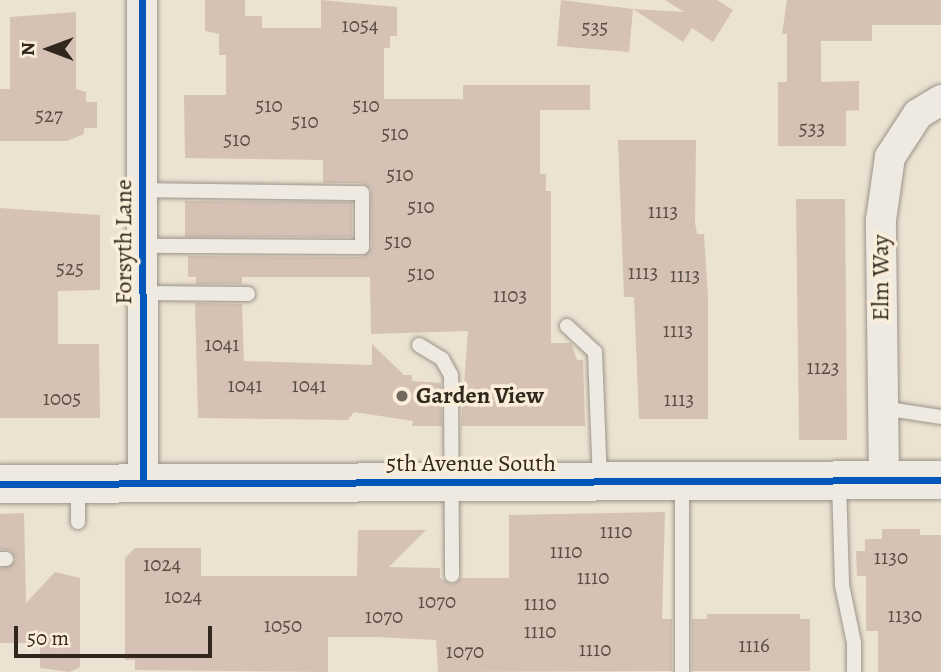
<!DOCTYPE html>
<style>
body{margin:0}
#map{position:relative;width:941px;height:672px;overflow:hidden;background:#ece2d1;font-family:Alegreya,serif}
div>[style]{position:absolute}
[style*='--x']{left:calc(var(--x)*1px);top:calc(var(--y)*1px);width:calc(var(--w)*1px);rotate:calc(var(--a)*1deg)}
.building>*{inset:0;background:#d5c2b5}
.roads{filter:drop-shadow(0 0 2px #9b948a) drop-shadow(0 0 2px #9b948a)}
.service>*{height:14px;margin:-7px;padding:0 7px;transform-origin:7px;border-radius:7px;background:#efeae1}
.minor>*{height:30px;margin:-15px;padding:0 15px;transform-origin:15px;border-radius:15px;background:#efeae1}
.secondary>*{height:38px;margin:-19px;padding:0 19px;transform-origin:19px;border-radius:19px;background:#efeae1}
.cycleway>*{height:7px;margin:-3.5px;padding:0 3.5px;transform-origin:3.5px;border-radius:3.5px;background:#0057b8}
.dots>*{width:19px;height:19px;translate:-50% -50%;box-sizing:border-box;border:4px solid #faeeda;border-radius:50%}
span{translate:-50% -50%;white-space:nowrap;text-align:center;line-height:1.15;-webkit-text-stroke:7px #faeeda;paint-order:stroke}
.number-label{font-size:21px;color:#5a4e43}
.number-label span{-webkit-text-stroke-width:0}
.street-label{font-size:24px;color:#31271d}
.poi-label{font-size:24px;color:#31271d;font-weight:700}
.left{translate:0 -50%;text-align:left}
.north{position:absolute;left:14px;top:14px;width:70px;height:70px;-webkit-text-stroke:5px #faeeda;paint-order:stroke;rotate:270deg;font-size:19px;font-weight:700;line-height:28px;text-align:center;color:#31271d}
.north::after{content:'';display:block;margin:auto;width:24px;height:32px;background:#31271d;clip-path:polygon(50% 0,100% 100%,50% 72%,0 100%)}
.scale{position:absolute;left:14px;top:626px;width:198px;height:32px;box-sizing:border-box;border:4px solid #31271d;border-top:0;padding-left:9px;font-size:21px;line-height:24px;white-space:nowrap;color:#31271d;-webkit-text-stroke:5px #faeeda;paint-order:stroke}
</style>
<div id="map">
<div class="building">
<div style="clip-path:polygon(205px 0,245px 0,245px 16px,262px 16px,262px 28px,321px 28px,321px 0,397px 7px,397px 36px,390px 36px,390px 48px,384px 48px,384px 99px,463px 99px,463px 85px,590px 85px,590px 110px,540px 110px,540px 174px,546px 174px,546px 191px,551px 191px,551px 343px,571px 343px,577px 360px,583px 360px,585px 426px,461px 426px,468px 331px,371px 334px,370px 277px,242px 277px,242px 284px,196px 284px,196px 277px,188px 277px,188px 256px,362px 257px,372px 247px,371px 189px,362px 183px,323px 183px,323px 160px,185px 158px,184px 95px,226px 95px,226px 55px,219px 55px,219px 34px,205px 31px)"></div>
<div style="clip-path:polygon(561px 0,633px 9px,629px 52px,557px 46px)"></div>
<div style="clip-path:polygon(665px 0,717px 0,733px 10px,713px 42px,692px 28px,683px 42px,633px 9px,684px 12px)"></div>
<div style="clip-path:polygon(787px 0,941px 0,941px 25px,872px 25px,872px 41px,821px 41px,821px 82px,859px 81px,859px 110px,846px 111px,846px 146px,778px 146px,778px 82px,787px 82px,787px 34px,782px 34px)"></div>
<div style="clip-path:polygon(76px 12px,76px 89px,86px 92px,86px 102px,97px 102px,97px 128px,84px 128px,84px 134px,67px 141px,0 141px,0 89px,10px 89px,10px 17px)"></div>
<div style="clip-path:polygon(618px 140px,696px 140px,695px 222px,697px 234px,704px 234px,708px 297px,708px 419px,639px 419px,634px 297px,624px 297px)"></div>
<div style="clip-path:polygon(796px 199px,845px 199px,847px 440px,799px 440px)"></div>
<div style="clip-path:polygon(185px 201px,352px 202px,352px 237px,185px 237px)"></div>
<div style="clip-path:polygon(0 208px,100px 215px,100px 290px,58px 291px,58px 344px,99px 344px,100px 418px,0 418px)"></div>
<div style="clip-path:polygon(195px 303px,242px 304px,244px 361px,372px 365px,372px 344px,404px 375px,412px 375px,412px 381px,441px 383px,442px 426px,412px 426px,413px 421px,354px 412px,348px 420px,198px 418px)"></div>
<div style="clip-path:polygon(665px 512px,662px 619px,672px 619px,672px 671px,438px 672px,436px 640px,377px 637px,328px 637px,328px 672px,135px 670px,135px 660px,125px 660px,125px 558px,135px 548px,201px 548px,201px 576px,357px 576px,358px 530px,426px 530px,389px 567px,440px 568px,440px 578px,453px 585px,461px 578px,509px 578px,509px 515px)"></div>
<div style="clip-path:polygon(24px 513px,26px 603px,55px 572px,80px 578px,80px 667px,70px 672px,40px 668px,40px 643px,0 643px,0 569px,16px 560px,11px 551px,0 549px,0 514px)"></div>
<div style="clip-path:polygon(882px 529px,920px 529px,920px 535px,941px 535px,941px 672px,878px 672px,878px 631px,866px 631px,866px 576px,857px 576px,856px 551px,865px 551px,865px 539px,882px 539px)"></div>
<div style="clip-path:polygon(707px 614px,800px 614px,800px 619px,810px 619px,810px 671px,692px 671px,692px 619px,707px 619px)"></div>
</div>
<div class="roads">
<div class="service">
<div style="--x:144;--y:190;--w:218;--a:0.8"></div>
<div style="--x:362;--y:193;--w:54;--a:90"></div>
<div style="--x:362;--y:247;--w:218;--a:-179.7"></div>
<div style="--x:143;--y:293;--w:105;--a:0.5"></div>
<div style="--x:567;--y:326;--w:38;--a:43"></div>
<div style="--x:595;--y:352;--w:130;--a:87.8"></div>
<div style="--x:419;--y:345;--w:27;--a:31"></div>
<div style="--x:442;--y:359;--w:18;--a:61"></div>
<div style="--x:451;--y:375;--w:200;--a:89.7"></div>
<div style="--x:882;--y:408;--w:60;--a:8.7"></div>
<div style="--x:839;--y:482;--w:103;--a:88.3"></div>
<div style="--x:842;--y:585;--w:59;--a:78.3"></div>
<div style="--x:854;--y:643;--w:29;--a:90"></div>
<div style="--x:682;--y:484;--w:188;--a:90"></div>
<div style="--x:78;--y:522;--w:37;--a:-90"></div>
<div style="--x:0;--y:559;--w:6;--a:0"></div>
</div>
<div class="minor">
<div style="--x:142;--y:0;--w:483;--a:89.9"></div>
<div style="--x:884;--y:479;--w:259;--a:-90.7"></div>
<div style="--x:881;--y:220;--w:64;--a:-81.9"></div>
<div style="--x:890;--y:157;--w:51;--a:-56.9"></div>
<div style="--x:918;--y:114;--w:27;--a:-31"></div>
</div>
<div class="secondary">
<div style="--x:0;--y:484;--w:941;--a:-0.24"></div>
</div>
</div>
<div class="cycleway">
<div style="--x:142;--y:0;--w:483;--a:89.9"></div>
<div style="--x:0;--y:484;--w:941;--a:-0.24"></div>
</div>
<div class="dots">
<div style="left:402px;top:396px;background:#72685c"></div>
</div>
<div class="number-label">
<span style="left:360px;top:25px">1054</span>
<span style="left:595px;top:27px">535</span>
<span style="left:269px;top:105px">510</span>
<span style="left:366px;top:105px">510</span>
<span style="left:49px;top:115px">527</span>
<span style="left:305px;top:121px">510</span>
<span style="left:812px;top:128px">533</span>
<span style="left:395px;top:133px">510</span>
<span style="left:237px;top:139px">510</span>
<span style="left:400px;top:174px">510</span>
<span style="left:421px;top:206px">510</span>
<span style="left:663px;top:211px">1113</span>
<span style="left:398px;top:241px">510</span>
<span style="left:70px;top:268px">525</span>
<span style="left:643px;top:272px">1113</span>
<span style="left:421px;top:273px">510</span>
<span style="left:685px;top:275px">1113</span>
<span style="left:510px;top:295px">1103</span>
<span style="left:678px;top:330px">1113</span>
<span style="left:222px;top:344px">1041</span>
<span style="left:823px;top:367px">1123</span>
<span style="left:245px;top:385px">1041</span>
<span style="left:309px;top:385px">1041</span>
<span style="left:62px;top:398px">1005</span>
<span style="left:679px;top:399px">1113</span>
<span style="left:616px;top:531px">1110</span>
<span style="left:566px;top:551px">1110</span>
<span style="left:891px;top:557px">1130</span>
<span style="left:162px;top:564px">1024</span>
<span style="left:593px;top:577px">1110</span>
<span style="left:183px;top:596px">1024</span>
<span style="left:437px;top:601px">1070</span>
<span style="left:540px;top:603px">1110</span>
<span style="left:905px;top:615px">1130</span>
<span style="left:384px;top:616px">1070</span>
<span style="left:283px;top:625px">1050</span>
<span style="left:540px;top:631px">1110</span>
<span style="left:754px;top:645px">1116</span>
<span style="left:595px;top:649px">1110</span>
<span style="left:465px;top:651px">1070</span>
</div>
<div class="street-label">
<span style="left:124px;top:242px;rotate:-90deg">Forsyth Lane</span>
<span style="left:881px;top:278px;rotate:-90deg">Elm Way</span>
<span style="left:471px;top:464px">5th Avenue South</span>
</div>
<div class="poi-label">
<span class="left" style="left:416px;top:396px">Garden View</span>
</div>
<div class="north">N</div>
<div class="scale">50 m</div>
</div>
